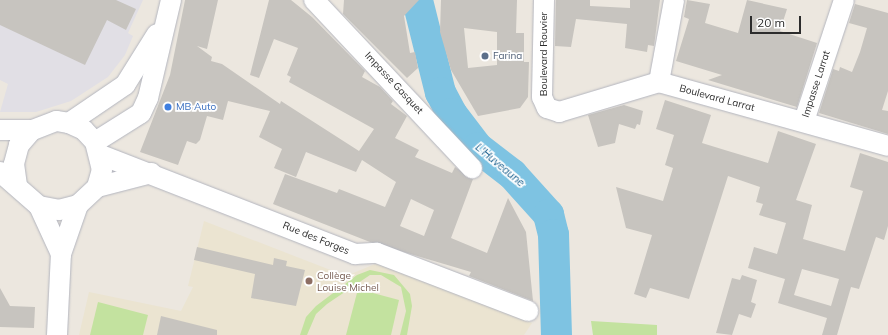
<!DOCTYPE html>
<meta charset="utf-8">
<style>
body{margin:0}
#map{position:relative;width:888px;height:335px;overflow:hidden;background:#ece7df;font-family:Mulish,sans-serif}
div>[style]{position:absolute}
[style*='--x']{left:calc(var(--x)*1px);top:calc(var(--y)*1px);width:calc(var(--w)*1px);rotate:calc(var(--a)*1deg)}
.industrial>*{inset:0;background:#e1dfe5}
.education>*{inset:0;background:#ebe4d1}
.pitch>*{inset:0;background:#c3e29f}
.river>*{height:31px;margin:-15.5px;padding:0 15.5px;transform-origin:15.5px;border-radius:15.5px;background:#7ec3e2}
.building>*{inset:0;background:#c7c4bf}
.roads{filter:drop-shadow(0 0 1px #b3b5be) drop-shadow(0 0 1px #b3b5be)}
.street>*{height:20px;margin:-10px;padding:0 10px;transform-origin:10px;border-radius:10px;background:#fff}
.dots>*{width:11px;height:11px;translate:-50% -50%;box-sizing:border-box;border:2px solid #fff;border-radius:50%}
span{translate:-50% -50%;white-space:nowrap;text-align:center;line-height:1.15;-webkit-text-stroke:3.5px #fff;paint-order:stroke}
.street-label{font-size:10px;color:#2c2c2c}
.service-label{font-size:10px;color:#4e5e75}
.left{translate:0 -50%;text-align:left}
.shop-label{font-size:10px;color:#366cbe}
.education-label{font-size:10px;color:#785e54}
.water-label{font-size:11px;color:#1c628f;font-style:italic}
.scale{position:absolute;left:750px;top:16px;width:51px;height:18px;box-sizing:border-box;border:2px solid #2c2c2c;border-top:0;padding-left:5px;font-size:12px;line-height:14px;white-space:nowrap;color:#2c2c2c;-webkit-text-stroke:3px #fff;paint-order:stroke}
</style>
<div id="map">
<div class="industrial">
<div style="clip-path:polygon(0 0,143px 0,128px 33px,133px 36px,125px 55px,108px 77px,71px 101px,36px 112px,0 112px,8px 84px,0 80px)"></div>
</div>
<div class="education">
<div style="clip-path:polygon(204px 221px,346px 276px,380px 262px,532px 323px,524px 335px,79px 335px,89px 292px,181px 311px,193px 287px,188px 286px)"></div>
</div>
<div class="pitch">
<div style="clip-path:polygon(370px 270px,394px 275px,410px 294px,412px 306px,407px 335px,400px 335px,406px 311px,401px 287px,381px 275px,370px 275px,327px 304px,316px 314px,307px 335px,300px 335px,306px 317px,316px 306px,357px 275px)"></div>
<div style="clip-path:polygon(358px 289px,399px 300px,391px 335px,346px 335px)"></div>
<div style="clip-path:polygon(98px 302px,148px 315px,143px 335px,90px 335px)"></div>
<div style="clip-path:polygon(591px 321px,657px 325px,657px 335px,593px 335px)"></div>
</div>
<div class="river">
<div style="--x:417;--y:0;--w:95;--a:76"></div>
<div style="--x:440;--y:92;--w:24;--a:62"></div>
<div style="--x:451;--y:113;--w:43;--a:52.6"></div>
<div style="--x:477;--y:147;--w:44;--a:37.6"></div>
<div style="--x:512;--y:174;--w:54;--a:48"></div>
<div style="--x:548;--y:214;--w:21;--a:76"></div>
<div style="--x:553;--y:234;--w:101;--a:88.3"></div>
</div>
<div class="building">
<div style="clip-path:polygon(0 0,116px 0,136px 9px,126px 30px,107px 20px,85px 65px,0 25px)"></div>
<div style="clip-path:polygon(evenodd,185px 0,218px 0,207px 49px,197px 46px,212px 57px,211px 61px,222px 64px,280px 104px,281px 101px,359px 151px,374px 129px,289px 82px,291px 77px,287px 75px,298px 48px,274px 39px,259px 78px,250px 75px,269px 0,291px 0,312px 17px,365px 71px,362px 77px,380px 87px,393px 101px,391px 104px,407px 116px,395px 138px,419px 150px,415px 157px,452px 173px,455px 167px,473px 179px,451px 238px,487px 253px,508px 198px,526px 232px,533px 301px,469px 276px,471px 272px,370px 242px,273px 204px,285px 174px,337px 193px,339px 189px,385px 207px,396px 182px,362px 160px,356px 172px,306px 152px,296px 177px,274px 168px,282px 149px,259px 137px,270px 111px,228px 101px,223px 120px,207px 116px,200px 140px,196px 144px,187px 141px,178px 165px,140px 152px,170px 75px,185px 0,411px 199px,434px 210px,424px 236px,400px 226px,411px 199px)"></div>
<div style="clip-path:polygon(344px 0,419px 0,404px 16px,410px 53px,415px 52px,418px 68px,407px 78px,343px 14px)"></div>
<div style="clip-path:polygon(evenodd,441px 0,517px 0,516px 33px,524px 33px,524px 62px,529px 62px,528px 97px,520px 108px,478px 116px,451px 70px,440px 32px,441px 0,464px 28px,497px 32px,497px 65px,468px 68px,464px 28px)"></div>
<div style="clip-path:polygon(556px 0,590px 0,590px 6px,630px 8px,630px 0,660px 0,654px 46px,648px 45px,647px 52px,625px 48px,627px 24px,576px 19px,571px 47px,555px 46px)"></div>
<div style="clip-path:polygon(687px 0,710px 4px,705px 23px,738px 33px,747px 0,787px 9px,780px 31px,817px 43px,797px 107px,708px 80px,722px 75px,676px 61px,689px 19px,684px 17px)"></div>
<div style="clip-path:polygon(855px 4px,888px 13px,888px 91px,882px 110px,888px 111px,888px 134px,819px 113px,833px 69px,839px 71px,840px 67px,852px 72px,860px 52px,867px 28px,849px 23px)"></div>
<div style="clip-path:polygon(evenodd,665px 100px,711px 115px,702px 143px,728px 151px,768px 163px,778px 131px,816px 144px,796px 200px,812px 205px,803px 239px,845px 251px,863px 191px,850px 187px,860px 153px,888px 162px,888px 226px,884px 240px,876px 237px,859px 289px,851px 287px,837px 335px,822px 335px,827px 318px,778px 303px,785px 279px,748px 268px,754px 247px,777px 254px,786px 223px,759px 215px,763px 204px,756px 202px,760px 187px,728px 176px,689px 299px,650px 288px,646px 298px,634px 294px,652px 235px,626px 228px,616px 187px,663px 201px,673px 168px,665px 165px,674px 135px,656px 129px,665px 100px,802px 269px,839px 279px,831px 306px,794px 295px,802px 269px)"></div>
<div style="clip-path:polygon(624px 105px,643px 111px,640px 125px,637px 124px,635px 129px,619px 124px,615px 143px,598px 147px,588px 115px)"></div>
<div style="clip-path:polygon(197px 247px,273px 265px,274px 258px,287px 261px,286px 266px,305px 270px,296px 306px,251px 298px,255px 274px,194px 260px)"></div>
<div style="clip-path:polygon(742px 275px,757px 280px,751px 302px,756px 304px,751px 318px,739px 314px,732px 335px,716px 333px,732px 278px,740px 280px)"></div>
<div style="clip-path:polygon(0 288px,10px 306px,35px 307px,34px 328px,0 327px)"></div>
<div style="clip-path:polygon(161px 316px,217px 330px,217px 335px,157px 335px)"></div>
</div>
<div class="roads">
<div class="street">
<div style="--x:314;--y:0;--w:231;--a:46.8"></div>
<div style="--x:544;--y:0;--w:97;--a:91.2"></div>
<div style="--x:542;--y:97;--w:12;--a:66"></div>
<div style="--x:547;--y:108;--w:13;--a:18"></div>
<div style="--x:559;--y:112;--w:104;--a:-16.7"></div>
<div style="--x:659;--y:82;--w:238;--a:15.6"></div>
<div style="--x:659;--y:82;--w:83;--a:-79.6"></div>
<div style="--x:804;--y:121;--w:127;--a:-71.7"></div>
<div style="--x:69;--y:123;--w:68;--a:-34.2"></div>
<div style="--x:125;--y:85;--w:60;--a:-57.9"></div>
<div style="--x:0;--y:130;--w:32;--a:0"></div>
<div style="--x:95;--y:142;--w:54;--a:-32.2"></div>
<div style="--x:141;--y:113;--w:17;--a:-65"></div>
<div style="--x:148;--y:98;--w:101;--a:-76.8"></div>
<div style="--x:101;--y:155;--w:273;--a:21.3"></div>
<div style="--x:355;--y:254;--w:22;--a:-3"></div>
<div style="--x:377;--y:253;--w:162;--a:21"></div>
<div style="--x:0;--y:172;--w:52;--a:41.1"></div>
<div style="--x:39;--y:206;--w:20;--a:11"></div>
<div style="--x:59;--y:210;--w:20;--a:-15"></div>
<div style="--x:78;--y:205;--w:26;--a:-43"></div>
<div style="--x:97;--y:187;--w:18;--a:-74"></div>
<div style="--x:102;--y:170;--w:29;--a:-104"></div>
<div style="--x:95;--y:142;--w:16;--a:-133"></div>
<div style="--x:84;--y:130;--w:17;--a:-155"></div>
<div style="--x:69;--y:123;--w:13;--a:-171"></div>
<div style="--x:56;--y:121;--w:26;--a:159"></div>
<div style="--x:32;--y:130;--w:20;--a:131"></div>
<div style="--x:19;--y:145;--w:20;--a:105"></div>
<div style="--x:14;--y:164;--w:21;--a:82"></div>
<div style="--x:97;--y:187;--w:56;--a:-14.5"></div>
<div style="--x:39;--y:206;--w:53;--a:65.4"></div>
<div style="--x:57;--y:335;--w:81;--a:-87.2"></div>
<div style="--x:61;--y:254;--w:52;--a:-70.9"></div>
</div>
</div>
<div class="dots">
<div style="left:485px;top:56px;background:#5c6f8a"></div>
<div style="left:168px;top:107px;background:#3f7fe0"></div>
<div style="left:309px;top:281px;background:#8d6e63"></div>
</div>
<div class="street-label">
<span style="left:544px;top:54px;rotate:-90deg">Boulevard Rouvier</span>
<span style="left:394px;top:83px;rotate:47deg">Impasse Gasquet</span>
<span style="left:816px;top:84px;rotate:-72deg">Impasse Larrat</span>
<span style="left:717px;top:98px;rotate:15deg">Boulevard Larrat</span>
<span style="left:316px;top:238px;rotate:22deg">Rue des Forges</span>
</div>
<div class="service-label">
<span class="left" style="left:493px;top:56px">Farina</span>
</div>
<div class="shop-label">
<span class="left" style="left:176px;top:107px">MB Auto</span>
</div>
<div class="education-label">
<span class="left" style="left:317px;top:281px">Collège<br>Louise Michel</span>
</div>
<div class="water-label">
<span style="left:500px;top:165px;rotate:40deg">L'Huveaune</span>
</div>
<div class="scale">20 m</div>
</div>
